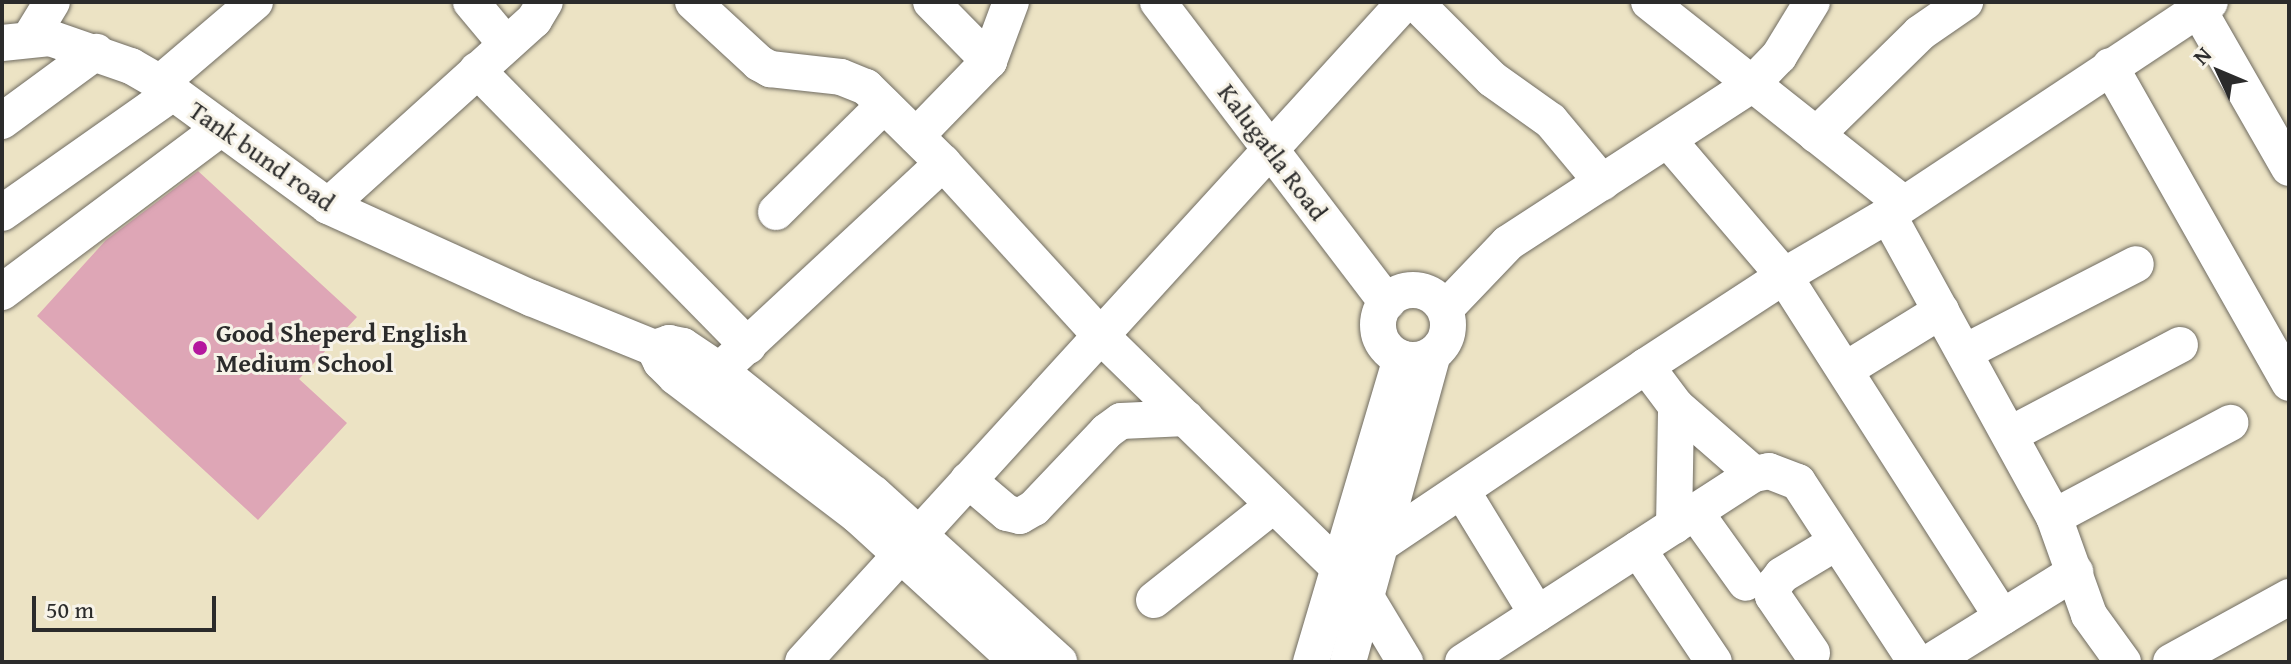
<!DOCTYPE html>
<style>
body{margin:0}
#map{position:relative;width:2291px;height:664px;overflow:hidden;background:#ece3c4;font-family:"Gentium Book Plus",serif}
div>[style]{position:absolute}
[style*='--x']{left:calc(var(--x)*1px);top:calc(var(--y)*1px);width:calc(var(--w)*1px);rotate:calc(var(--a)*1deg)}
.building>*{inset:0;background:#dea6b6}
.roads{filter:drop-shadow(0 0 2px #6f6b61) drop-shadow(0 0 2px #6f6b61)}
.minor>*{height:36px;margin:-18px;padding:0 18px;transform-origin:18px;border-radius:18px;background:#fff}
.minor>.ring{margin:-18px;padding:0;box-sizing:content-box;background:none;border:36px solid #fff;border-radius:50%}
.dots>*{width:22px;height:22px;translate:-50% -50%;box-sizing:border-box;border:4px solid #f7f3e8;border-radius:50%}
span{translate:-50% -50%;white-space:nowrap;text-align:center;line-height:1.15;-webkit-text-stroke:6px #f7f3e8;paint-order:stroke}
.street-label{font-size:26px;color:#2b2b2b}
.poi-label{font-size:26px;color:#2b2b2b;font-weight:700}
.left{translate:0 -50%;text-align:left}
.frame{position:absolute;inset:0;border:4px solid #2b2b2b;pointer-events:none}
.north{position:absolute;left:2179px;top:32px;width:80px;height:80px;-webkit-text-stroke:6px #f7f3e8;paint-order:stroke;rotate:314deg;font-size:22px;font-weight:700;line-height:32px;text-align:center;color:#2b2b2b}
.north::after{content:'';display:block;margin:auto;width:28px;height:36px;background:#2b2b2b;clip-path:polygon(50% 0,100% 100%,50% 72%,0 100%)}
.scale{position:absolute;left:32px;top:596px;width:184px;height:36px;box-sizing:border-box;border:4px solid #2b2b2b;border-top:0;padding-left:10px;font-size:24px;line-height:28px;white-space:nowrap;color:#2b2b2b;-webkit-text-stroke:6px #f7f3e8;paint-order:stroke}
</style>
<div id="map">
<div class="building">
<div style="clip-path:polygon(198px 171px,357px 317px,299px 379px,347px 423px,258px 520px,37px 316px,106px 240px)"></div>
</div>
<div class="roads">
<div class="minor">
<div style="--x:471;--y:2;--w:55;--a:50.2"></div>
<div style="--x:693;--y:2;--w:90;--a:42.7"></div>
<div style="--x:759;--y:63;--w:13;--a:29"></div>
<div style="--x:770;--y:69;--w:71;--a:6.4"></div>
<div style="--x:841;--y:77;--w:27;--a:22"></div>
<div style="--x:866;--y:87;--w:108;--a:44.6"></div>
<div style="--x:943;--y:163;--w:231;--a:47.6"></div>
<div style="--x:1099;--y:334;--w:338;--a:44.3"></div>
<div style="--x:931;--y:2;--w:83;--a:45.5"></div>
<div style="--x:1158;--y:2;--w:378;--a:52.7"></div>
<div style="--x:1415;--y:2;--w:109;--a:45"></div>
<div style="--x:1492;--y:79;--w:72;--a:35.4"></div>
<div style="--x:1551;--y:121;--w:80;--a:50.1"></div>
<div style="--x:1649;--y:2;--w:325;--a:38.4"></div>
<div style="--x:2198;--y:9;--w:183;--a:60.2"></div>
<div style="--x:30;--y:38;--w:42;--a:-58.6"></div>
<div style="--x:2;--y:43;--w:48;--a:-5.9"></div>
<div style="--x:50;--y:38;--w:86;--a:19.1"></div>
<div style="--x:131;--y:66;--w:34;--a:30"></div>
<div style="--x:160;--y:83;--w:208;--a:36.2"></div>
<div style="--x:328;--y:206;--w:223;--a:24.4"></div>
<div style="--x:531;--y:298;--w:133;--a:22.1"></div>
<div style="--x:2110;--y:66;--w:364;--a:60.5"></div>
<div style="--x:477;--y:70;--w:387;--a:45.5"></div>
<div style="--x:160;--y:83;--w:125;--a:-40.5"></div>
<div style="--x:2;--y:121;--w:117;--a:-36.3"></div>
<div style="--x:1816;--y:135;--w:146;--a:-44.4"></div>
<div style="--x:1920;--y:33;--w:55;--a:-34.6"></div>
<div style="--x:916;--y:136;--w:105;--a:-45.8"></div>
<div style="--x:989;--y:61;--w:63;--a:-69.6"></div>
<div style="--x:1668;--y:140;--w:179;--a:49.5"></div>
<div style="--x:1784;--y:276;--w:405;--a:57.4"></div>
<div style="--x:328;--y:206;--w:278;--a:-42.1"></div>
<div style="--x:534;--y:20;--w:21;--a:-59"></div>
<div style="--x:776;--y:212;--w:152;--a:-44.7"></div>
<div style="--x:2;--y:213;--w:209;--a:-35.1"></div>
<div style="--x:1888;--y:215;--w:345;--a:61.2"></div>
<div style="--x:2054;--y:517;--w:104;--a:70.3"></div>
<div style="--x:2089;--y:615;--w:58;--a:54.1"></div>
<div class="ring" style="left:1378px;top:290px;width:34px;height:34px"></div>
<div style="--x:2;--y:292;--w:274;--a:-36.8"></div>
<div style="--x:1445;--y:309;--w:91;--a:-46.3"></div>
<div style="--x:1508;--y:243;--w:288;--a:-33"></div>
<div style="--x:1750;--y:86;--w:42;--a:-46"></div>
<div style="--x:1779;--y:56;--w:63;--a:-58.6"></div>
<div style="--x:654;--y:348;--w:16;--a:-18"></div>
<div style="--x:669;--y:343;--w:14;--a:12"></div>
<div style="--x:683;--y:346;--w:43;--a:33.7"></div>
<div style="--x:719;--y:370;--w:198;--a:38.7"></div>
<div style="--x:874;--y:494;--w:250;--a:42.2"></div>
<div style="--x:654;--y:348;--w:16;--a:63"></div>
<div style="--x:661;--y:362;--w:21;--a:45"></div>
<div style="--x:676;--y:377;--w:228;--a:37.3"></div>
<div style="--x:857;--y:515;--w:218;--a:42.4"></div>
<div style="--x:1965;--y:352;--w:192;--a:-27.2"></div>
<div style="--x:730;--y:361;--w:291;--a:-42.9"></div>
<div style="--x:1646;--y:366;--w:50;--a:53.1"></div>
<div style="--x:1676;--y:406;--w:103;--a:41.1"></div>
<div style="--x:1845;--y:370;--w:113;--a:-31.6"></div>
<div style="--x:2011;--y:434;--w:191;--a:-27.8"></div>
<div style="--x:968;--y:480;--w:51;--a:40.2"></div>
<div style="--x:1007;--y:513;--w:13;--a:13"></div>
<div style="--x:1020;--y:516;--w:16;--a:-30"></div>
<div style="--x:1034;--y:508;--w:106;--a:-46.5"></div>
<div style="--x:1107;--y:431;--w:17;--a:-36"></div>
<div style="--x:1121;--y:421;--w:65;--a:-2.6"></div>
<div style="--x:1462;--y:491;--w:144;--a:58.6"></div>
<div style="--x:1695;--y:512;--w:87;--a:54.3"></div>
<div style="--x:2054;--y:517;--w:200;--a:-28.1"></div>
<div style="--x:1674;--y:526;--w:120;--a:-89"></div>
<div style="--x:1350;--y:539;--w:31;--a:9"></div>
<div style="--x:1381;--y:544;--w:319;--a:-33.9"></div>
<div style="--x:1646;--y:366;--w:165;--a:-33.1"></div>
<div style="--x:1784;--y:276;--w:121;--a:-30.4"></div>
<div style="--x:1888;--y:215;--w:386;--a:-33.5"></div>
<div style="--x:1638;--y:549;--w:136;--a:56.1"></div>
<div style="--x:1366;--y:597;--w:76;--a:59"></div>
<div style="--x:1154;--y:600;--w:153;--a:-38.4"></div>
<div style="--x:1812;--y:653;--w:69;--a:-124.4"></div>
<div style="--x:1773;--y:596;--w:12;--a:-81"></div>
<div style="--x:1775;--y:584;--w:11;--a:-52"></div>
<div style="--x:1782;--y:575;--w:64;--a:-31"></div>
<div style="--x:803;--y:662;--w:893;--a:-47.63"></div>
<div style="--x:1311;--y:662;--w:317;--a:-73.5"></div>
<div style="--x:1348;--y:662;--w:317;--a:-74.6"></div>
<div style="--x:1463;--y:662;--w:346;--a:-32.9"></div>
<div style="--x:1754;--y:474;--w:15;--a:-11"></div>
<div style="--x:1769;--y:471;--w:31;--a:21"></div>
<div style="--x:1798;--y:482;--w:215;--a:56.8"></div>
<div style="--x:1930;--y:662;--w:171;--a:-31.8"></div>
<div style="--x:2171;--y:662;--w:135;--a:-28.8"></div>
</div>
</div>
<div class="dots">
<div style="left:200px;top:348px;background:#b5179e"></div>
</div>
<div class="street-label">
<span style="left:1273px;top:152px;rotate:53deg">Kalugatla Road</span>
<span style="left:262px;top:156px;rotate:35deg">Tank bund road</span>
</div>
<div class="poi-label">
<span class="left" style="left:216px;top:348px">Good Sheperd English<br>Medium School</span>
</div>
<div class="frame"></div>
<div class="north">N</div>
<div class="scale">50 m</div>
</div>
